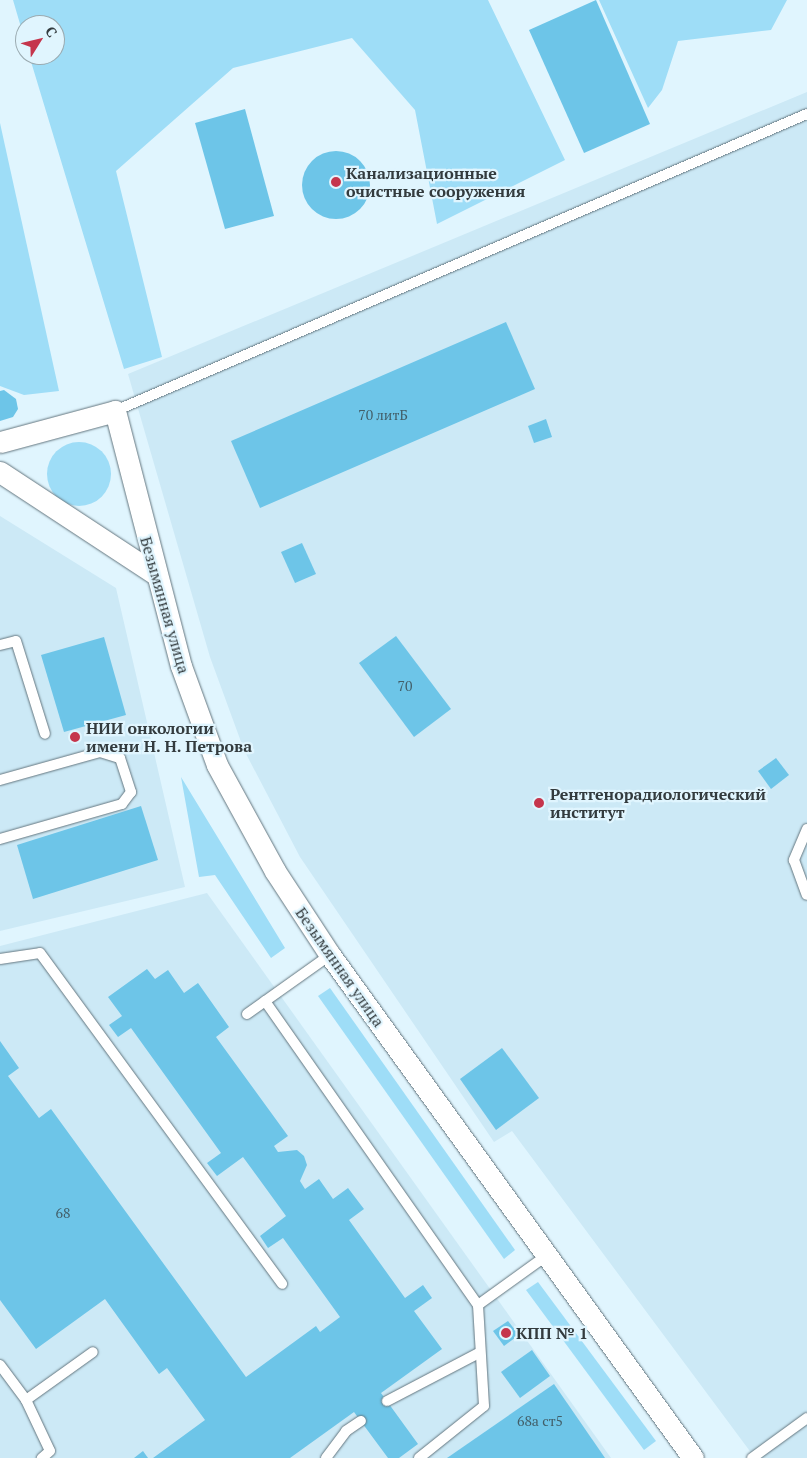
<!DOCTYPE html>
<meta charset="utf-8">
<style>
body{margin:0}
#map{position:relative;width:807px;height:1458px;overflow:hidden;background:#e0f5fe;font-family:"PT Serif",serif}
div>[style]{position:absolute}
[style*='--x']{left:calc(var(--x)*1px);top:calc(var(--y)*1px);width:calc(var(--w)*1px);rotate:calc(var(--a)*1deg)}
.built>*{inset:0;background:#cce9f6}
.green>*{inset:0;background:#9eddf7}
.round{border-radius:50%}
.building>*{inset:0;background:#6dc5e8}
.roads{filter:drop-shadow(0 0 1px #64767f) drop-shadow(0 0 1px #64767f)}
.lane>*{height:10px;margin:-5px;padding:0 5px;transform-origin:5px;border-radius:5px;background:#fff}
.street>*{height:21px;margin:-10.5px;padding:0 10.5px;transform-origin:10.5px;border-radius:10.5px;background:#fff}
.dots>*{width:14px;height:14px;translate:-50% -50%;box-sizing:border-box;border:2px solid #e0f5fe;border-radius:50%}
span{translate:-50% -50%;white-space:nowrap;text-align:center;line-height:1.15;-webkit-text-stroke:4.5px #e0f5fe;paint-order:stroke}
.number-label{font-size:14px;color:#425e68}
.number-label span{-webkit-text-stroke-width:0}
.poi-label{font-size:16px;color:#333b3e;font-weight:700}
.left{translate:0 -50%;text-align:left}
.street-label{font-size:16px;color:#333b3e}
.north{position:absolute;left:15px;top:15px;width:50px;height:50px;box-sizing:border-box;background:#e0f5fe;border:1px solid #9babb1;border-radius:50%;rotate:54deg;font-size:14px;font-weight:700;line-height:20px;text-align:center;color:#333b3e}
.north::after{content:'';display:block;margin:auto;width:18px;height:22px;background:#c5354c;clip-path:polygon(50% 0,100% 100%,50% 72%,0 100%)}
</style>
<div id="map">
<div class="built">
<div style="clip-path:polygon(807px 92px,807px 1458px,755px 1458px,512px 1131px,494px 1142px,300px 857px,244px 750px,210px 657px,128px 374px)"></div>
<div style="clip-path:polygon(0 516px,116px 588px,185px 887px,0 931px)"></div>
<div style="clip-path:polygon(207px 893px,611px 1458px,0 1458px,0 946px)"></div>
</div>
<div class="green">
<div style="clip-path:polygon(13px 0,488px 0,565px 160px,437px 224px,415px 110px,352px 38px,233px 68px,116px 171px,162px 357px,124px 369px,29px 55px,55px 55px,55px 25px,25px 25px,25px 41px)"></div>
<div style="clip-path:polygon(599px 0,787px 0,771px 30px,678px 41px,662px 90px,648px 108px)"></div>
<div style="clip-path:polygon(0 123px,59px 391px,24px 395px,0 386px)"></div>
<div class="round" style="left:47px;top:442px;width:64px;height:64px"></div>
<div style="clip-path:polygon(181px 777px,285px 948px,271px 958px,215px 875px,199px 877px)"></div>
<div style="clip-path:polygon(330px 988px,515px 1250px,504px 1259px,318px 996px)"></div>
<div style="clip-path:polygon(538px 1282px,656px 1441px,644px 1450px,526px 1290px)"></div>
</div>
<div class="building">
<div style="clip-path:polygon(596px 0,650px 124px,584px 153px,529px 30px)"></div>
<div style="clip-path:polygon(245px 109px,274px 216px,225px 229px,195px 123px)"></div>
<div class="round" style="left:302px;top:151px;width:68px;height:68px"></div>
<div style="clip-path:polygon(506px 322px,535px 389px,260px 508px,231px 441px)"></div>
<div style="clip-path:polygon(4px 390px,16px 399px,18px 409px,13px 417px,0 421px,0 391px)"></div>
<div style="clip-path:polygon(546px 419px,552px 437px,534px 443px,528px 426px)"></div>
<div style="clip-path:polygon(302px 543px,316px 574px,295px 583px,281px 552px)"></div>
<div style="clip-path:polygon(396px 636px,451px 709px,414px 737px,359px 663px)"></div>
<div style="clip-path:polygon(104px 637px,126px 715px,64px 732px,41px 655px)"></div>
<div style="clip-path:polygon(776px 758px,789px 775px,771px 789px,758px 771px)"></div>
<div style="clip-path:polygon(141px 806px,158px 860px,33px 899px,17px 845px)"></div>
<div style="clip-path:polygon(147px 969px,155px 979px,168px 970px,184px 993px,198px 983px,229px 1027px,216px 1037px,288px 1136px,274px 1146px,278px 1152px,297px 1150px,304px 1156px,307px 1165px,300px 1181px,305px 1189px,319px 1179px,333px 1199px,348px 1188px,364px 1209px,349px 1220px,405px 1298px,423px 1285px,432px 1298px,414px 1311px,442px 1349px,381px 1393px,418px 1444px,399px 1458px,388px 1458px,354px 1412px,290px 1458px,153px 1458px,205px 1420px,167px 1368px,159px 1374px,105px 1299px,36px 1349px,0 1300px,0 1041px,19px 1068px,8px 1076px,39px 1118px,51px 1109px,246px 1377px,316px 1326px,320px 1332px,340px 1317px,283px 1238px,268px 1248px,260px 1236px,286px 1216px,243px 1157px,217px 1176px,207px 1163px,221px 1153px,131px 1028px,118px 1037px,109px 1025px,122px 1016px,108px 997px)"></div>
<div style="clip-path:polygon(502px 1048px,539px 1098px,496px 1130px,460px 1079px)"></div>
<div style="clip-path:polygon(508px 1321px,519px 1335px,504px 1346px,493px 1331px)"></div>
<div style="clip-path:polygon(532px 1350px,550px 1376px,520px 1398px,501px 1372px)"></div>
<div style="clip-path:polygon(554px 1384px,605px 1458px,447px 1458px)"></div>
<div style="clip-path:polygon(143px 1451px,148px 1458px,134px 1458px)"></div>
</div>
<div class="roads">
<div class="lane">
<div style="--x:115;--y:411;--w:753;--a:-23.23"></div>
<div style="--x:0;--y:645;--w:16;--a:-14"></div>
<div style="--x:16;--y:641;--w:97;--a:72.7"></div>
<div style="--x:0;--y:780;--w:104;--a:-15.6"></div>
<div style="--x:100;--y:752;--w:21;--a:17"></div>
<div style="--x:120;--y:758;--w:36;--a:72"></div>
<div style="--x:131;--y:792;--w:15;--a:127"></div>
<div style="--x:122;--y:804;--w:127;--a:164"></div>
<div style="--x:807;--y:829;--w:34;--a:113"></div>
<div style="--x:794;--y:860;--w:37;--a:70"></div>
<div style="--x:0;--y:959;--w:40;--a:-8.5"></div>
<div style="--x:40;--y:953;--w:410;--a:53.8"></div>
<div style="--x:265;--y:1001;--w:371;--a:55"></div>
<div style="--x:247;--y:1014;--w:102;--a:-35.4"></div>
<div style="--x:0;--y:1365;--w:44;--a:53.4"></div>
<div style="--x:26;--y:1400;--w:56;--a:64.8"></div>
<div style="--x:50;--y:1451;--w:11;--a:139"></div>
<div style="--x:26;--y:1400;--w:82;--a:-35.6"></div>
<div style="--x:387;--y:1401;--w:104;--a:-27.6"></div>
<div style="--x:326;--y:1458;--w:34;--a:-53"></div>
<div style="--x:346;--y:1431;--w:18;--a:-34"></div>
<div style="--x:419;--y:1458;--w:83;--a:-38.7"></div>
<div style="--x:484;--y:1406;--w:101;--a:-93.4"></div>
<div style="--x:478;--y:1305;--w:84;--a:-35.8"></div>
<div style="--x:752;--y:1458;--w:68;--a:-36"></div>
</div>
<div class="street">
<div style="--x:0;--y:442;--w:119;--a:-15.1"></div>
<div style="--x:115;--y:411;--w:263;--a:75.5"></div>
<div style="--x:181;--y:666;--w:105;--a:70"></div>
<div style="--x:217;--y:765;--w:121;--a:61.3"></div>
<div style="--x:275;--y:871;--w:100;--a:56.8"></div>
<div style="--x:330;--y:955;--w:620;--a:54.18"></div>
<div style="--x:0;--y:472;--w:184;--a:33.3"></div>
</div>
</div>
<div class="dots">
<div style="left:336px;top:182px;background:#c5354c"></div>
<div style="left:75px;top:737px;background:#c5354c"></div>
<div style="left:539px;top:803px;background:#c5354c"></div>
<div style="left:506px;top:1333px;background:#c5354c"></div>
</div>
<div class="number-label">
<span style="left:383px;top:415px">70 литБ</span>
<span style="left:405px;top:686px">70</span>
<span style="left:63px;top:1213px">68</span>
<span style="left:540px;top:1421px">68а ст5</span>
</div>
<div class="poi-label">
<span class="left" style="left:346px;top:182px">Канализационные<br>очистные сооружения</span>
<span class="left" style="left:86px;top:737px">НИИ онкологии<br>имени Н. Н. Петрова</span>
<span class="left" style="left:550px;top:803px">Рентгенорадиологический<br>институт</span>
<span class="left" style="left:516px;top:1333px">КПП № 1</span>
</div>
<div class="street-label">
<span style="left:165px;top:605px;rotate:74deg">Безымянная улица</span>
<span style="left:340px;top:967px;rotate:55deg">Безымянная улица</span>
</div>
<div class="north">С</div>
</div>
